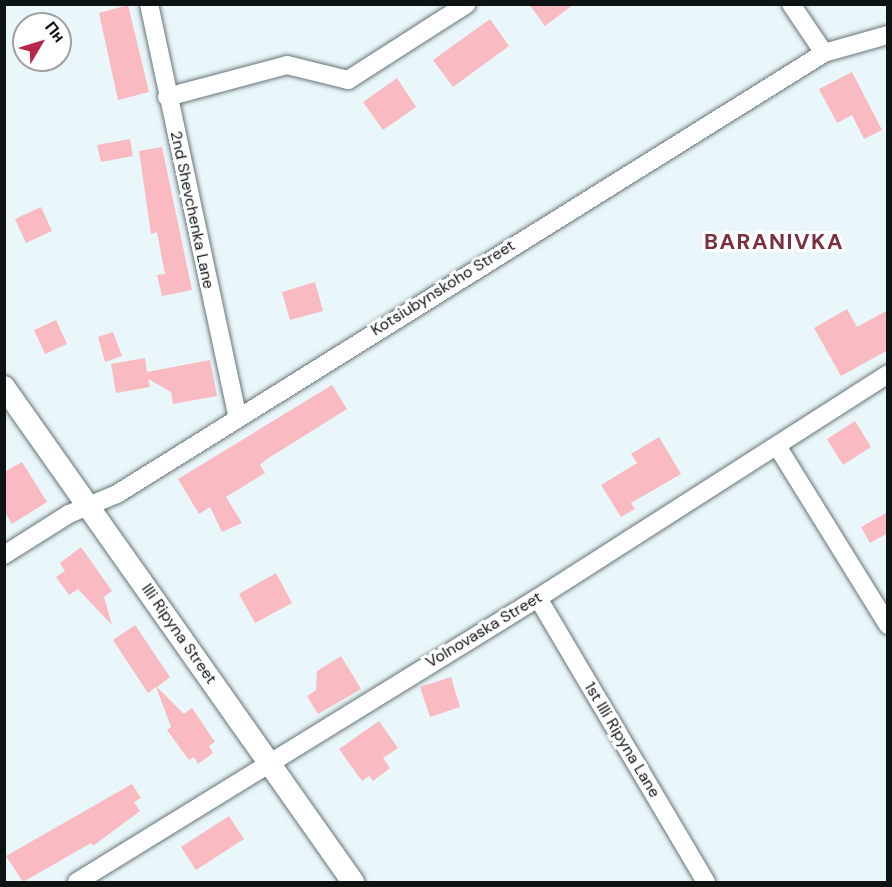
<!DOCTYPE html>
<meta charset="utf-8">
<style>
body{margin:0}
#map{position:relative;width:892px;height:887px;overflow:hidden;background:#e9f7fa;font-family:"DM Sans",sans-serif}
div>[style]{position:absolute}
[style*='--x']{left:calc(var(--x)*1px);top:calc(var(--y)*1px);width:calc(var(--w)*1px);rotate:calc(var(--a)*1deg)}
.building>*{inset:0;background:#f9bbc1}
.roads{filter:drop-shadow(0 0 2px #687477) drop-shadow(0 0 2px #687477)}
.minor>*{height:18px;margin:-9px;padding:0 9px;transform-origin:9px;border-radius:9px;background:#fff}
.tertiary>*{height:22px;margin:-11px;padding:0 11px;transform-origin:11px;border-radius:11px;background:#fff}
span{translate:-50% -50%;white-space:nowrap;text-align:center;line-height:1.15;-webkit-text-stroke:6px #fff;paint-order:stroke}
.street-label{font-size:16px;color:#0d1213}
.district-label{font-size:22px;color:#77303c;font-weight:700;letter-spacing:1.5px}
.frame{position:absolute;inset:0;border:6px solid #0d1213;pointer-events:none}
.north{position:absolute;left:12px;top:12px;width:60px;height:60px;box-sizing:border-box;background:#fff;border:2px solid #9ea0a1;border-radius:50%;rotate:52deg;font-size:16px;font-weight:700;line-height:24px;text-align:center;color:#0d1213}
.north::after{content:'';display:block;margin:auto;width:21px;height:27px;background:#b8274a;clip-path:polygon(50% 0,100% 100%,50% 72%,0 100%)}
</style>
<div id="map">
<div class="building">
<div style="clip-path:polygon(529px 4px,574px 4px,545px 26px)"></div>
<div style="clip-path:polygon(128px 5px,149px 92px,118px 100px,99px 13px)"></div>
<div style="clip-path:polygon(490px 19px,509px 46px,453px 87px,433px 60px)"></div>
<div style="clip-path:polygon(852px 72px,882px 130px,864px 139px,852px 115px,837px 123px,819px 89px)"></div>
<div style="clip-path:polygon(397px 78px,416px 107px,383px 130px,363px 102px)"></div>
<div style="clip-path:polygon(130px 139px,133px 156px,101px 162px,97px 145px)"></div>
<div style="clip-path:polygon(162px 147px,192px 290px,162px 296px,157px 275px,165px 274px,157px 232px,151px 234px,139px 151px)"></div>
<div style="clip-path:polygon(41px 207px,52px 231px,26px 243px,15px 219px)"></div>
<div style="clip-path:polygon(315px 282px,323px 311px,290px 320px,282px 292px)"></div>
<div style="clip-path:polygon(847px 309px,857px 327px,888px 310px,888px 350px,841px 376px,814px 328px)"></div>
<div style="clip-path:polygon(56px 320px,67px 344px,45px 354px,34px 330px)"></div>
<div style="clip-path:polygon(113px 332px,122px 356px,105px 362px,98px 337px)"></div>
<div style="clip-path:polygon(145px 358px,147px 372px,210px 360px,217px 396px,173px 404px,171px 392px,148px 379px,150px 387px,116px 393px,111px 364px)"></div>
<div style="clip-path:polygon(332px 385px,347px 409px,267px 459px,260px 465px,265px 473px,226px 497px,242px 523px,222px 532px,210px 507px,199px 514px,178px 479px)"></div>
<div style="clip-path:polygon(855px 421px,871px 447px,843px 465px,827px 439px)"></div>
<div style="clip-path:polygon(659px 437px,681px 474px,631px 503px,635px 509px,621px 517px,601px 485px,637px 463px,631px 454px)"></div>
<div style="clip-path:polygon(22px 462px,47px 502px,12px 524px,4px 511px,4px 472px)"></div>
<div style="clip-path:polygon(888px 512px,888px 533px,870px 543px,861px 527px)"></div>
<div style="clip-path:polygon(81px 547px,112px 591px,104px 597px,112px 625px,78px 589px,69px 595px,56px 577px,65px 571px,60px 563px)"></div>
<div style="clip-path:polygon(276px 573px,292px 603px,255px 623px,239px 594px)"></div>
<div style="clip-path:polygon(135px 625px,170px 677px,157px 687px,184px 714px,192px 708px,215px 742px,209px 746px,213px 753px,198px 764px,194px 757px,189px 760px,167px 730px,171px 727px,156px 687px,148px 693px,113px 640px)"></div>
<div style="clip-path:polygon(341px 656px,361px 689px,318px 714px,307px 696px,316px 690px,317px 671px)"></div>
<div style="clip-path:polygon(451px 677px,460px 707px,430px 717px,420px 687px)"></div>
<div style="clip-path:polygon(379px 721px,398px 748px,383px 758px,390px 768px,373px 781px,369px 776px,362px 781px,339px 749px)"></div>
<div style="clip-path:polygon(132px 784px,141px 798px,134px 802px,140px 811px,93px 846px,91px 843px,23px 882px,6px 856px)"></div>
<div style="clip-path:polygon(229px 816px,244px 839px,196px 870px,181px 847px)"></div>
</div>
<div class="roads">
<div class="minor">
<div style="--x:149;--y:4;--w:420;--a:77.9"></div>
<div style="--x:791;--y:4;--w:59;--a:56"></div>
<div style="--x:167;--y:97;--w:124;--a:-14.9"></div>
<div style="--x:287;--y:65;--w:63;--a:13.8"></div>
<div style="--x:348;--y:80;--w:141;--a:-32.6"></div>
<div style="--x:777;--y:446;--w:211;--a:58.2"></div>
<div style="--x:4;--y:555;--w:77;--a:-32.2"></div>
<div style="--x:69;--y:514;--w:52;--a:-22.6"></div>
<div style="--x:117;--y:494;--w:833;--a:-31.95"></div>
<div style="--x:824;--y:53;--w:66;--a:-15.7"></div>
<div style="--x:538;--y:598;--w:330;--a:59.4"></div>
<div style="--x:77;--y:882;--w:541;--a:-31.64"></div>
<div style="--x:538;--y:598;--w:416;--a:-32.6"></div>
</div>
<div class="tertiary">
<div style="--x:4;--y:387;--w:606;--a:54.81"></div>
</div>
</div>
<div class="street-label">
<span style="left:192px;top:210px;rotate:78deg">2nd Shevchenka Lane</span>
<span style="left:443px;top:288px;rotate:-32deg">Kotsiubynskoho Street</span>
<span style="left:484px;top:630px;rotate:-31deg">Volnovaska Street</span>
<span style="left:179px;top:634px;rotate:55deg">Illi Ripyna Street</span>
<span style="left:622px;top:740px;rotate:59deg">1st Illi Ripyna Lane</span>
</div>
<div class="district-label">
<span style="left:774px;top:242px">BARANIVKA</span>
</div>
<div class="frame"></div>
<div class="north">Пн</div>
</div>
